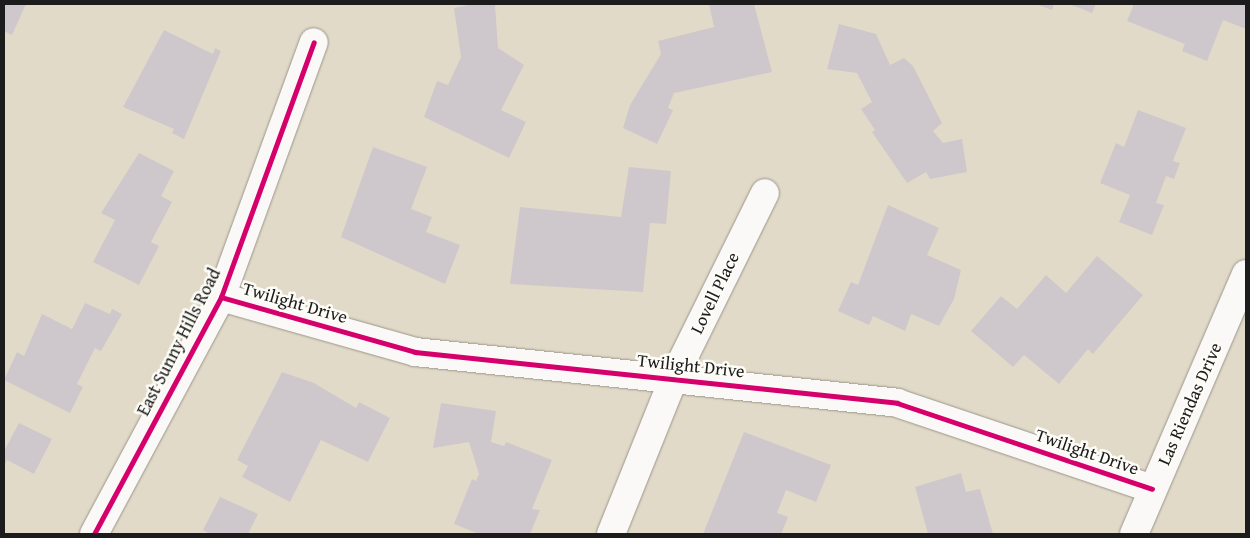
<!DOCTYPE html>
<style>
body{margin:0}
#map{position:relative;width:1250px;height:538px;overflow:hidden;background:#e2dac8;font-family:"Gentium Book Plus",serif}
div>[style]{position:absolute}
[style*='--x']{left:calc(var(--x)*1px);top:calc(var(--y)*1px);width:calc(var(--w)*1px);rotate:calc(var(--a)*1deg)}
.building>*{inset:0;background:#cec8cc}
.roads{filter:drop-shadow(0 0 1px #9a968c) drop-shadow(0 0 1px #9a968c)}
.street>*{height:28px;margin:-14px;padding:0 14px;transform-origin:14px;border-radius:14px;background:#fbf9f7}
.cycleway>*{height:5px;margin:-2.5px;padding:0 2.5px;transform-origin:2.5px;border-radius:2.5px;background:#d6006c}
span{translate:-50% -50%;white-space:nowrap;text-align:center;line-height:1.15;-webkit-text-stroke:5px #fdfcf7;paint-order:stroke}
.street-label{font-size:18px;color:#1c1c1c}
.frame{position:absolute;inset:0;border:5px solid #1c1c1c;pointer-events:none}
</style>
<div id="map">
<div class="building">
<div style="clip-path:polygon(4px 4px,26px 4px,12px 35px,4px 31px)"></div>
<div style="clip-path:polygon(474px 4px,495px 5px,498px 48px,524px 65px,501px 110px,526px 122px,509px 158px,424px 117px,437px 81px,448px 85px,461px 57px,454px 8px)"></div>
<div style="clip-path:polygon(709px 4px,754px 4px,772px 72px,674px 93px,668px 108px,673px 110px,657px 144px,623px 128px,630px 105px,661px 54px,658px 41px,714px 27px)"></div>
<div style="clip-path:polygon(1036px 4px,1054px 4px,1052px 10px)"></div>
<div style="clip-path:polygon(1069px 4px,1096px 4px,1092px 13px)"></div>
<div style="clip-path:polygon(1134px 4px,1246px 4px,1246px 29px,1223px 20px,1207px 61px,1182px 51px,1185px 44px,1127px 21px)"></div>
<div style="clip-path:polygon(839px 24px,876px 34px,890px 65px,904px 58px,913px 66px,942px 123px,933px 131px,943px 143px,962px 139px,967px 172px,930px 179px,926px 172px,907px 183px,872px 132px,875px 130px,861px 109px,872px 102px,857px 73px,827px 69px)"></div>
<div style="clip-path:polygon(164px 30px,213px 54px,215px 48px,221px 51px,184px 139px,172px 133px,174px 129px,123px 107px)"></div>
<div style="clip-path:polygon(1138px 110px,1186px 128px,1173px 161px,1180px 163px,1174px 179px,1166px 176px,1156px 203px,1164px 205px,1152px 235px,1119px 222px,1130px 195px,1100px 183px,1116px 143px,1124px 147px)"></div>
<div style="clip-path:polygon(373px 147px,427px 167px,411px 209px,432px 217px,426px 232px,460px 245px,445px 284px,341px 237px)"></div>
<div style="clip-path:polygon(139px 153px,174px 171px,161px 196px,172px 202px,151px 242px,159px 246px,139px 285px,93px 262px,115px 220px,101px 213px)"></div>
<div style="clip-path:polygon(629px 167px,671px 171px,666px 224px,650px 223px,643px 292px,510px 284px,520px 207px,621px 217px)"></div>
<div style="clip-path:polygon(888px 205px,939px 228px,927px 255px,961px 270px,954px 299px,939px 326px,911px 314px,905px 331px,873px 316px,869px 325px,838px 311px,851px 282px,858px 285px)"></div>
<div style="clip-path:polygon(1097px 256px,1143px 295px,1093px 354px,1088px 349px,1059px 384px,1024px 355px,1013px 367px,971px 331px,1001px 296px,1017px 309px,1046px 275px,1066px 293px)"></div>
<div style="clip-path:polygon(85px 303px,110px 314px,112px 309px,122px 314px,101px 351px,95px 348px,77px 384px,83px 387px,70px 413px,4px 380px,17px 352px,24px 356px,42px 314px,72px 329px)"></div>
<div style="clip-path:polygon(282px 372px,314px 383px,356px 408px,359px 402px,390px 418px,368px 462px,321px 440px,290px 502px,242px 477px,248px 466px,237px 460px)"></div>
<div style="clip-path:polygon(441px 403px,496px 411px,491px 442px,504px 446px,506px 442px,552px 460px,532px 509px,540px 510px,530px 534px,479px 534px,454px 524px,472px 479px,476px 481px,479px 474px,469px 442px,433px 448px)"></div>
<div style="clip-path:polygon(19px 423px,52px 439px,34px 474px,7px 460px,4px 466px,4px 451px)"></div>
<div style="clip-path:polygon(744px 432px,831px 465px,816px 502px,786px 490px,777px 513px,788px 517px,781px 534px,703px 534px)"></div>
<div style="clip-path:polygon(961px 473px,966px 492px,980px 489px,993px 534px,928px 534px,915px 487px)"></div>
<div style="clip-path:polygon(220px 497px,258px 514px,248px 534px,210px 534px,203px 530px)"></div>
</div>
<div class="roads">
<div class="street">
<div style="--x:221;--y:297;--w:202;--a:15.8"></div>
<div style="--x:415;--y:352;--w:485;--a:6"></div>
<div style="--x:897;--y:403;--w:269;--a:18.6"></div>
<div style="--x:94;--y:534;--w:269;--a:-61.8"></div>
<div style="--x:221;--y:297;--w:271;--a:-70"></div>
<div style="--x:611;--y:534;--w:169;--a:-68.1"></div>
<div style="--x:674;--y:377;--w:205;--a:-63.7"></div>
<div style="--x:1134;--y:534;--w:283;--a:-66.7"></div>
</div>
</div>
<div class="cycleway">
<div style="--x:221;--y:297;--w:202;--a:15.8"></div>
<div style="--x:415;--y:352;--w:485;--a:6"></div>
<div style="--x:897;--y:403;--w:269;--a:18.6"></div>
<div style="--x:94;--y:534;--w:269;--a:-61.8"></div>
<div style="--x:221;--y:297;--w:271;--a:-70"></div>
</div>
<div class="street-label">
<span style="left:715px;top:293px;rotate:-64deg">Lovell Place</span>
<span style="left:295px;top:303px;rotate:16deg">Twilight Drive</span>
<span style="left:179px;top:342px;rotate:-63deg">East Sunny Hills Road</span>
<span style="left:691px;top:366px;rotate:6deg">Twilight Drive</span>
<span style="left:1190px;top:404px;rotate:-66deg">Las Riendas Drive</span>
<span style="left:1087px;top:452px;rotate:19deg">Twilight Drive</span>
</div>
<div class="frame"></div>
</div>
